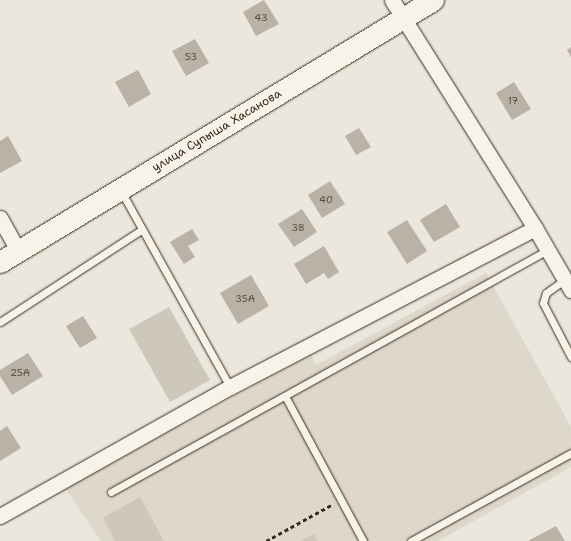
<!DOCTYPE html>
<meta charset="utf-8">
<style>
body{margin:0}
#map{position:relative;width:571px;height:541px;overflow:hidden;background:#ece7dc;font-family:"Shantell Sans",sans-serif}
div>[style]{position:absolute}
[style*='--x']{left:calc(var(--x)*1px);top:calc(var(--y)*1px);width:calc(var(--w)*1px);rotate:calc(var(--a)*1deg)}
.built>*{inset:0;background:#ddd7cc}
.green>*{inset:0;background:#cec8bc}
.building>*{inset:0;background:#bab2a7}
.path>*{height:2.5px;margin-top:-1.25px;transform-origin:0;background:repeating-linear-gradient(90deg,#3b2a1e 0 4px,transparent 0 7px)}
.roads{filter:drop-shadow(0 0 1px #3b2a1e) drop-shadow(0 0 1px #3b2a1e)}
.lane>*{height:7px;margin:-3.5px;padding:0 3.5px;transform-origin:3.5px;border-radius:3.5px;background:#f7f3e8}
.street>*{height:15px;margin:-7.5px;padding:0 7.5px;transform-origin:7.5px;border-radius:7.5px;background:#f7f3e8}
.secondary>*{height:21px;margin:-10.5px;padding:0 10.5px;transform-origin:10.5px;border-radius:10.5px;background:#f7f3e8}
span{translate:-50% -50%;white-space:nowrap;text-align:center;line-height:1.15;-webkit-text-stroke:3px #f7f3e8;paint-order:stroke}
.number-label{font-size:10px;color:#5b4c40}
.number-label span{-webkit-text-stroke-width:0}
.street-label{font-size:12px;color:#3b2a1e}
</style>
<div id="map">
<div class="built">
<div style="clip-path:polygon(486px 273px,571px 427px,571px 467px,438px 541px,101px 541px,65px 488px,311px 355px,316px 365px)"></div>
</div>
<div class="green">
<div style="clip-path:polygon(169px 307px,210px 380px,170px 402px,129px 329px)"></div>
<div style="clip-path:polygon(140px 497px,164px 541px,115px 541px,103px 518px)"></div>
<div style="clip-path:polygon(314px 534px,318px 541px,300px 541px)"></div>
</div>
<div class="building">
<div style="clip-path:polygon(264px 0,279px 24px,256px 36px,243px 12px)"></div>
<div style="clip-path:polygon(195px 39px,209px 63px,186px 76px,172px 51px)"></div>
<div style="clip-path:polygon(571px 47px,571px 57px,567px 50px)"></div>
<div style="clip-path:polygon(138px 70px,151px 94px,129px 107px,115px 82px)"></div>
<div style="clip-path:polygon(514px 82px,531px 109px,512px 120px,496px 93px)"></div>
<div style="clip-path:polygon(359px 128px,371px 147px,356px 155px,345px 136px)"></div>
<div style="clip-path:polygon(8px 136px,22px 161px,0 173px,0 141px)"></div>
<div style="clip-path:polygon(330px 181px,345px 204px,322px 218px,308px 195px)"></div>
<div style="clip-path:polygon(446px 204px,460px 227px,434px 242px,420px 220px)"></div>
<div style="clip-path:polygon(302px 209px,317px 232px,294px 247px,278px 224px)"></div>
<div style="clip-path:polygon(407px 220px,427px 251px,407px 264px,387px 232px)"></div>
<div style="clip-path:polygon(192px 229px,199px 240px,188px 246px,195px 257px,184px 264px,170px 242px)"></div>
<div style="clip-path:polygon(324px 246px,339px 272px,328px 279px,324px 273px,306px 284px,294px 264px)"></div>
<div style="clip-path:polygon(251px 275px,269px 306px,238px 324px,220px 293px)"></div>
<div style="clip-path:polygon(83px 316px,97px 338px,80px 348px,66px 326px)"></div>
<div style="clip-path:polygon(28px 353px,43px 376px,12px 395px,0 376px,0 370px)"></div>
<div style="clip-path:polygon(7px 426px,21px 448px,0 461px,0 431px)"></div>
<div style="clip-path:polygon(556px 526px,565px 541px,528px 541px)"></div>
</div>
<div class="path">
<div style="--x:266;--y:541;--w:77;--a:-28.9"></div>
</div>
<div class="roads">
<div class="lane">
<div style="--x:121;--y:191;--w:224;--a:60.9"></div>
<div style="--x:564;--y:280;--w:22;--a:144"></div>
<div style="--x:546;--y:293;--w:10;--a:107"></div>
<div style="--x:543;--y:303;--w:61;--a:62.6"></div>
<div style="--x:0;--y:322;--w:168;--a:-33.1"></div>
<div style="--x:285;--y:396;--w:165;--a:61.7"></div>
<div style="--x:111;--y:492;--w:499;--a:-29"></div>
<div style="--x:411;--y:541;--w:183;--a:-28.8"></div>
</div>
<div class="street">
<div style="--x:392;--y:0;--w:269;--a:57.9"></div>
<div style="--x:535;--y:228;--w:72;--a:59.9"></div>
<div style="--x:0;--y:218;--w:38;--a:61"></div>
<div style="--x:0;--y:516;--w:264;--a:-29.3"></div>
<div style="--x:230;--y:387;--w:344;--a:-27.5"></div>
</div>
<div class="secondary">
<div style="--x:0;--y:262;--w:506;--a:-31.18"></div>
</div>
</div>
<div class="number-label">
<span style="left:261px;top:18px">43</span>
<span style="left:191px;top:57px">53</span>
<span style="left:513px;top:101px">17</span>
<span style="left:326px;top:200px">40</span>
<span style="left:298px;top:228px">38</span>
<span style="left:245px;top:299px">35А</span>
<span style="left:20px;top:373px">25А</span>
</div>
<div class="street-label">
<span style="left:217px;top:131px;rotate:-31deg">улица Супыша Хасанова</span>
</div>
</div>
